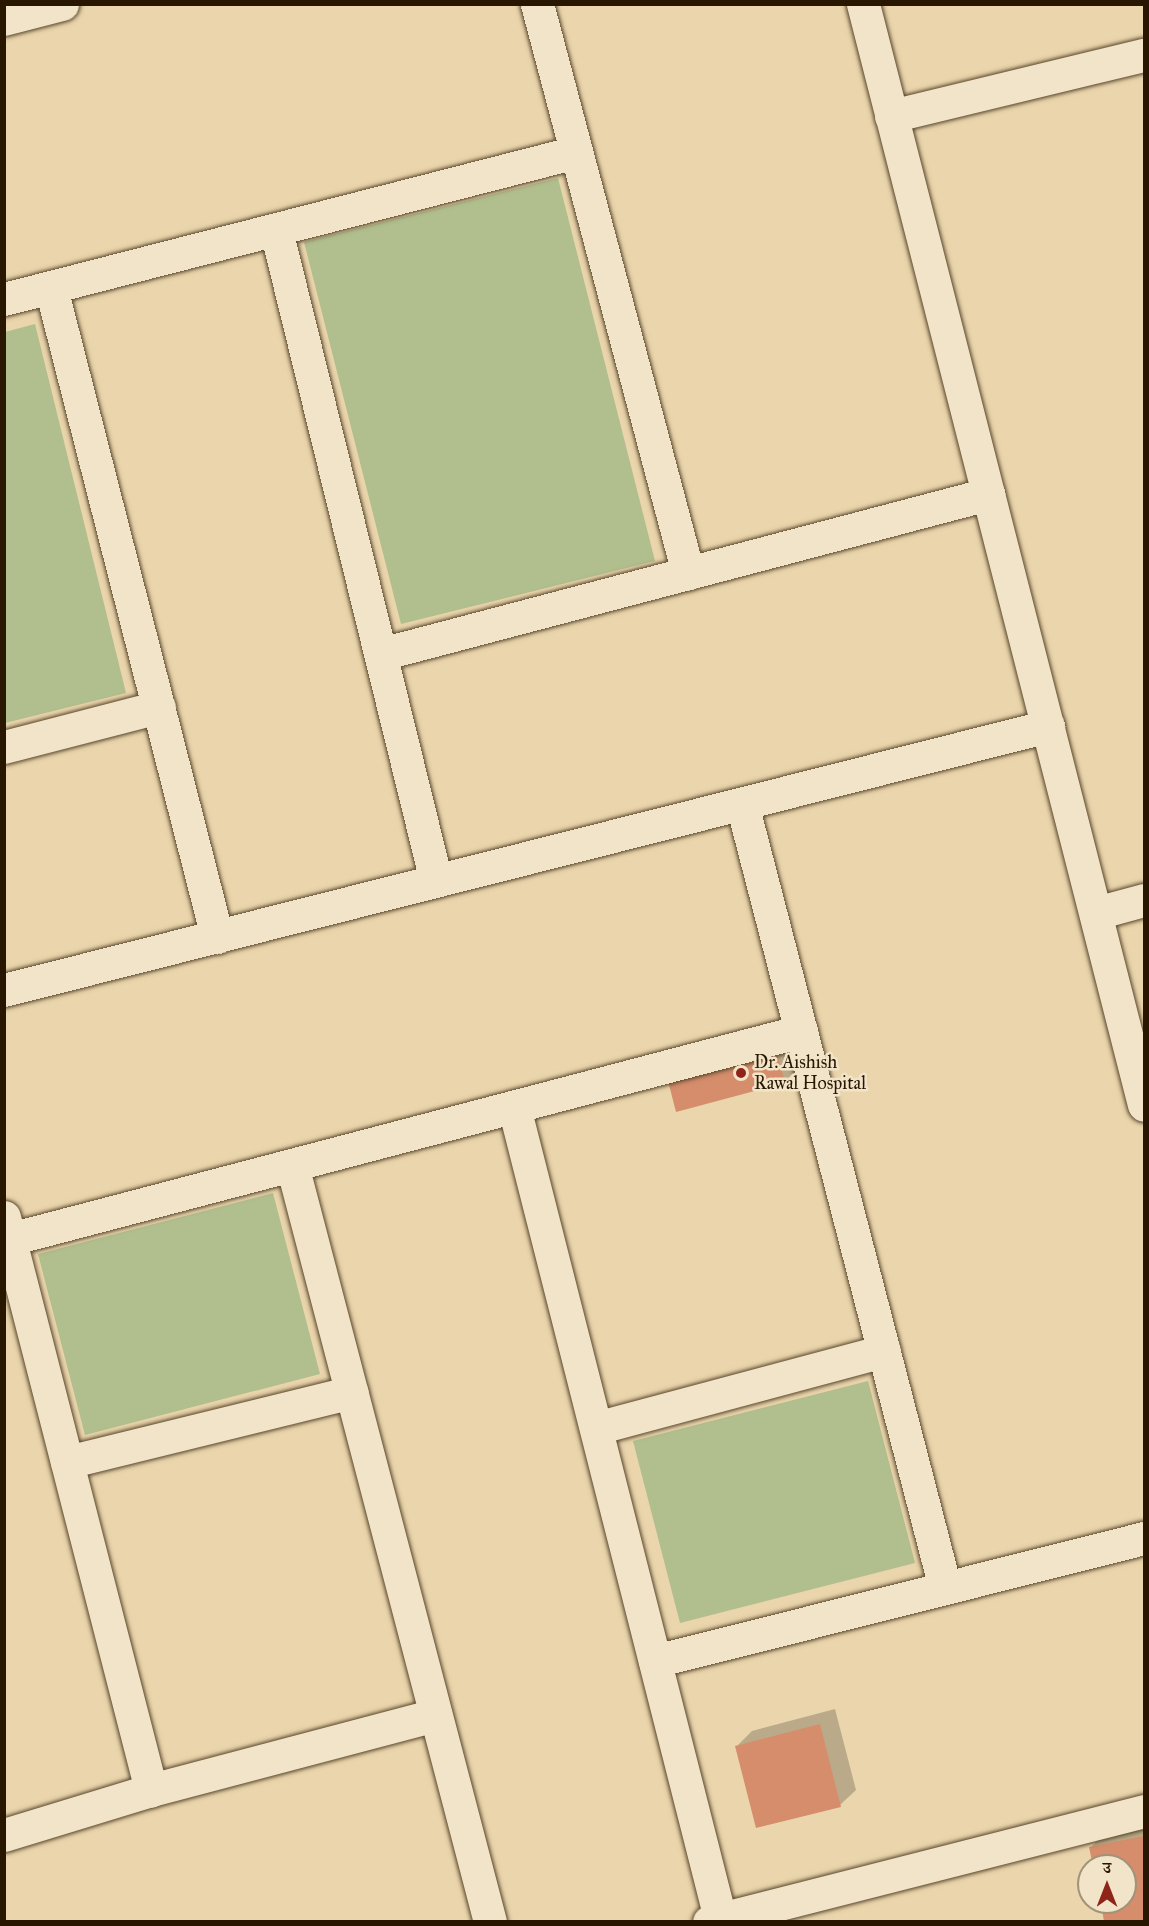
<!DOCTYPE html>
<meta charset="utf-8">
<style>
body{margin:0}
#map{position:relative;width:1149px;height:1926px;overflow:hidden;background:#ead5ac;font-family:"IM FELL Great Primer","Noto Serif Devanagari",serif}
div>[style]{position:absolute}
[style*='--x']{left:calc(var(--x)*1px);top:calc(var(--y)*1px);width:calc(var(--w)*1px);rotate:calc(var(--a)*1deg)}
.green>*{inset:0;background:#b1be8d}
.shadow>*{inset:0;background:#0003}
.building>*{inset:0;background:#d58d6c}
.roads{filter:drop-shadow(0 0 2px #59462b) drop-shadow(0 0 2px #59462b)}
.minor>*{height:33px;margin:-16.5px;padding:0 16.5px;transform-origin:16.5px;border-radius:16.5px;background:#f1e4c9}
.dots>*{width:16px;height:16px;translate:-50% -50%;box-sizing:border-box;border:3px solid #f1e4c9;border-radius:50%}
span{translate:-50% -50%;white-space:nowrap;text-align:center;line-height:1.15;-webkit-text-stroke:5px #f1e4c9;paint-order:stroke}
.poi-label{font-size:18px;color:#291600}
.left{translate:0 -50%;text-align:left}
.frame{position:absolute;inset:0;border:6px solid #291600;pointer-events:none}
.north{position:absolute;left:1077px;top:1854px;width:60px;height:60px;box-sizing:border-box;background:#f1e4c9;border:2px solid #a19279;border-radius:50%;rotate:0deg;font-size:16px;font-weight:700;line-height:24px;text-align:center;color:#291600}
.north::after{content:'';display:block;margin:auto;width:21px;height:27px;background:#8f2418;clip-path:polygon(50% 0,100% 100%,50% 72%,0 100%)}
</style>
<div id="map">
<div class="green">
<div style="clip-path:polygon(558px 178px,655px 561px,401px 624px,304px 242px)"></div>
<div style="clip-path:polygon(35px 324px,126px 693px,5px 723px,5px 332px)"></div>
<div style="clip-path:polygon(273px 1193px,320px 1374px,85px 1435px,38px 1254px)"></div>
<div style="clip-path:polygon(868px 1381px,915px 1563px,680px 1623px,633px 1441px)"></div>
</div>
<div class="shadow">
<div style="clip-path:polygon(785px 1036px,794px 1072px,784px 1082px,677px 1110px)"></div>
<div style="clip-path:polygon(835px 1709px,856px 1790px,840px 1805px,737px 1746px,752px 1731px)"></div>
<div style="clip-path:polygon(1144px 1824px,1144px 1919px,1106px 1922px,1102px 1902px,1125px 1902px,1125px 1866px,1095px 1866px,1091px 1847px,1106px 1832px)"></div>
</div>
<div class="building">
<div style="clip-path:polygon(775px 1045px,785px 1083px,676px 1112px,666px 1073px)"></div>
<div style="clip-path:polygon(820px 1724px,841px 1807px,756px 1828px,735px 1746px)"></div>
<div style="clip-path:polygon(1144px 1836px,1144px 1920px,1104px 1922px,1101px 1902px,1125px 1902px,1125px 1866px,1093px 1866px,1089px 1847px)"></div>
</div>
<div class="roads">
<div class="minor">
<div style="--x:537;--y:4;--w:589;--a:75.14"></div>
<div style="--x:863;--y:4;--w:1136;--a:75.68"></div>
<div style="--x:4;--y:19;--w:60;--a:-14.5"></div>
<div style="--x:891;--y:116;--w:260;--a:-13.6"></div>
<div style="--x:276;--y:230;--w:670;--a:76.19"></div>
<div style="--x:51;--y:288;--w:670;--a:75.65"></div>
<div style="--x:4;--y:299;--w:591;--a:-14.41"></div>
<div style="--x:381;--y:654;--w:628;--a:-14.77"></div>
<div style="--x:4;--y:747;--w:160;--a:-14.5"></div>
<div style="--x:742;--y:804;--w:810;--a:75.48"></div>
<div style="--x:1096;--y:913;--w:50;--a:-15.2"></div>
<div style="--x:4;--y:990;--w:1077;--a:-14.19"></div>
<div style="--x:514;--y:1107;--w:841;--a:75.75"></div>
<div style="--x:292;--y:1165;--w:782;--a:75.34"></div>
<div style="--x:4;--y:1217;--w:592;--a:75.61"></div>
<div style="--x:10;--y:1239;--w:818;--a:-14.73"></div>
<div style="--x:596;--y:1428;--w:298;--a:-15"></div>
<div style="--x:67;--y:1462;--w:293;--a:-13.8"></div>
<div style="--x:655;--y:1661;--w:504;--a:-14.12"></div>
<div style="--x:4;--y:1835;--w:154;--a:-17"></div>
<div style="--x:151;--y:1790;--w:294;--a:-14.8"></div>
<div style="--x:709;--y:1922;--w:449;--a:-14.3"></div>
</div>
</div>
<div class="dots">
<div style="left:741px;top:1073px;background:#8f2418"></div>
</div>
<div class="poi-label">
<span class="left" style="left:754px;top:1073px">Dr. Aishish<br>Rawal Hospital</span>
</div>
<div class="frame"></div>
<div class="north">उ</div>
</div>
